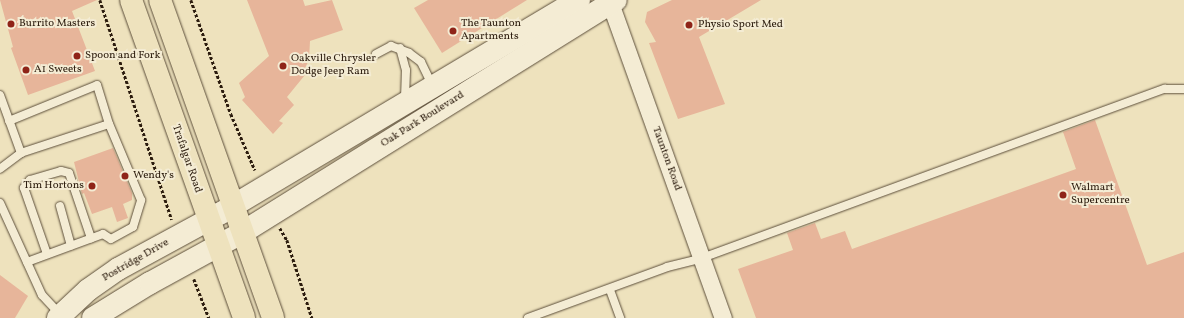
<!DOCTYPE html>
<style>
body{margin:0}
#map{position:relative;width:1184px;height:318px;overflow:hidden;background:#eee2bd;font-family:Vollkorn,serif}
div>[style]{position:absolute}
[style*='--x']{left:calc(var(--x)*1px);top:calc(var(--y)*1px);width:calc(var(--w)*1px);rotate:calc(var(--a)*1deg)}
.building>*{inset:0;background:#e7b59a}
.path>*{height:2.5px;margin-top:-1.25px;transform-origin:0;background:repeating-linear-gradient(90deg,#2c1c0e 0 3px,transparent 0 5px)}
.roads{filter:drop-shadow(0 0 1px #5c4e3a) drop-shadow(0 0 1px #5c4e3a)}
.lane>*{height:8px;margin:-4px;padding:0 4px;transform-origin:4px;border-radius:4px;background:#f4ecd4}
.street>*{height:17px;margin:-8.5px;padding:0 8.5px;transform-origin:8.5px;border-radius:8.5px;background:#f4ecd4}
.secondary>*{height:22px;margin:-11px;padding:0 11px;transform-origin:11px;border-radius:11px;background:#f4ecd4}
.primary>*{height:22px;margin:-11px;padding:0 11px;transform-origin:11px;border-radius:11px;background:#eee2bd}
.dots>*{width:11px;height:11px;translate:-50% -50%;box-sizing:border-box;border:2px solid #f4ecd4;border-radius:50%}
span{translate:-50% -50%;white-space:nowrap;text-align:center;line-height:1.15;-webkit-text-stroke:4px #f4ecd4;paint-order:stroke}
.poi-label{font-size:11px;color:#2c1c0e}
.left{translate:0 -50%;text-align:left}
.right{translate:-100% -50%;text-align:right}
.street-label{font-size:11px;color:#2c1c0e}
</style>
<div id="map">
<div class="building">
<div style="clip-path:polygon(0 0,97px 0,72px 11px,95px 71px,28px 95px,11px 48px,13px 47px)"></div>
<div style="clip-path:polygon(247px 0,303px 0,305px 6px,332px 0,343px 30px,310px 41px,309px 60px,305px 68px,309px 70px,287px 97px,294px 105px,279px 121px,283px 123px,273px 134px,242px 100px,245px 97px,239px 83px,269px 56px)"></div>
<div style="clip-path:polygon(428px 0,527px 0,442px 53px,414px 8px)"></div>
<div style="clip-path:polygon(672px 0,761px 0,699px 37px,725px 104px,678px 119px,649px 43px,656px 42px,645px 22px,647px 12px)"></div>
<div style="clip-path:polygon(1095px 120px,1147px 265px,1184px 252px,1184px 318px,756px 318px,738px 269px,793px 250px,787px 233px,815px 223px,821px 239px,845px 231px,852px 249px,1076px 169px,1063px 132px)"></div>
<div style="clip-path:polygon(113px 148px,132px 193px,132px 200px,123px 204px,128px 218px,117px 222px,112px 207px,92px 214px,84px 193px,82px 194px,74px 162px)"></div>
<div style="clip-path:polygon(0 275px,28px 296px,15px 318px,0 318px)"></div>
</div>
<div class="path">
<div style="--x:100;--y:0;--w:231;--a:71.9"></div>
<div style="--x:191;--y:0;--w:121;--a:70.7"></div>
<div style="--x:231;--y:114;--w:61;--a:66.8"></div>
<div style="--x:280;--y:228;--w:14;--a:60"></div>
<div style="--x:287;--y:240;--w:82;--a:72.2"></div>
<div style="--x:194;--y:279;--w:42;--a:69"></div>
</div>
<div class="roads">
<div class="lane">
<div style="--x:400;--y:48;--w:23;--a:75"></div>
<div style="--x:406;--y:70;--w:31;--a:92"></div>
<div style="--x:376;--y:54;--w:17;--a:-28"></div>
<div style="--x:391;--y:46;--w:19;--a:21"></div>
<div style="--x:409;--y:53;--w:15;--a:37"></div>
<div style="--x:421;--y:62;--w:28;--a:64"></div>
<div style="--x:0;--y:95;--w:62;--a:70.1"></div>
<div style="--x:21;--y:153;--w:26;--a:143"></div>
<div style="--x:9;--y:121;--w:95;--a:-22.2"></div>
<div style="--x:97;--y:85;--w:41;--a:72.9"></div>
<div style="--x:109;--y:124;--w:93;--a:161.8"></div>
<div style="--x:0;--y:203;--w:101;--a:65.5"></div>
<div style="--x:42;--y:295;--w:26;--a:47"></div>
<div style="--x:60;--y:206;--w:41;--a:74.6"></div>
<div style="--x:47;--y:254;--w:70;--a:-109.2"></div>
<div style="--x:24;--y:188;--w:10;--a:-53"></div>
<div style="--x:30;--y:180;--w:32;--a:-16"></div>
<div style="--x:61;--y:171;--w:8;--a:14"></div>
<div style="--x:69;--y:173;--w:69;--a:71.3"></div>
<div style="--x:27;--y:262;--w:81;--a:-20.2"></div>
<div style="--x:103;--y:234;--w:9;--a:32"></div>
<div style="--x:111;--y:239;--w:25;--a:-29"></div>
<div style="--x:133;--y:227;--w:28;--a:-73"></div>
<div style="--x:141;--y:200;--w:82;--a:-112.8"></div>
<div style="--x:610;--y:290;--w:30;--a:70"></div>
<div style="--x:528;--y:318;--w:148;--a:-20.1"></div>
<div style="--x:667;--y:267;--w:36;--a:-14"></div>
<div style="--x:702;--y:258;--w:493;--a:-20.1"></div>
<div style="--x:1165;--y:89;--w:19;--a:0"></div>
</div>
<div class="street">
<div style="--x:609;--y:0;--w:338;--a:70.3"></div>
</div>
<div class="secondary">
<div style="--x:58;--y:318;--w:41;--a:-43"></div>
<div style="--x:88;--y:290;--w:37;--a:-35"></div>
<div style="--x:118;--y:269;--w:117;--a:-28.5"></div>
<div style="--x:221;--y:213;--w:417;--a:-30.8"></div>
<div style="--x:93;--y:318;--w:67;--a:-31.6"></div>
<div style="--x:150;--y:283;--w:106;--a:-28.7"></div>
<div style="--x:243;--y:232;--w:439;--a:-31.9"></div>
</div>
<div class="primary">
<div style="--x:131;--y:0;--w:337;--a:70.4"></div>
<div style="--x:160;--y:0;--w:337;--a:70.4"></div>
</div>
</div>
<div class="dots">
<div style="left:11px;top:24px;background:#8f2418"></div>
<div style="left:689px;top:25px;background:#8f2418"></div>
<div style="left:453px;top:31px;background:#8f2418"></div>
<div style="left:77px;top:56px;background:#8f2418"></div>
<div style="left:283px;top:66px;background:#8f2418"></div>
<div style="left:26px;top:70px;background:#8f2418"></div>
<div style="left:125px;top:176px;background:#8f2418"></div>
<div style="left:92px;top:186px;background:#8f2418"></div>
<div style="left:1063px;top:195px;background:#8f2418"></div>
</div>
<div class="poi-label">
<span class="left" style="left:19px;top:24px">Burrito Masters</span>
<span class="left" style="left:461px;top:31px">The Taunton<br>Apartments</span>
<span class="left" style="left:698px;top:25px">Physio Sport Med</span>
<span class="left" style="left:85px;top:56px">Spoon and Fork</span>
<span class="left" style="left:291px;top:66px">Oakville Chrysler<br>Dodge Jeep Ram</span>
<span class="left" style="left:34px;top:70px">A1 Sweets</span>
<span class="left" style="left:133px;top:176px">Wendy's</span>
<span class="right" style="left:84px;top:186px">Tim Hortons</span>
<span class="left" style="left:1071px;top:195px">Walmart<br>Supercentre</span>
</div>
<div class="street-label">
<span style="left:423px;top:120px;rotate:-32deg">Oak Park Boulevard</span>
<span style="left:186px;top:159px;rotate:71deg">Trafalgar Road</span>
<span style="left:666px;top:159px;rotate:70deg">Taunton Road</span>
<span style="left:136px;top:261px;rotate:-30deg">Postridge Drive</span>
</div>
</div>
